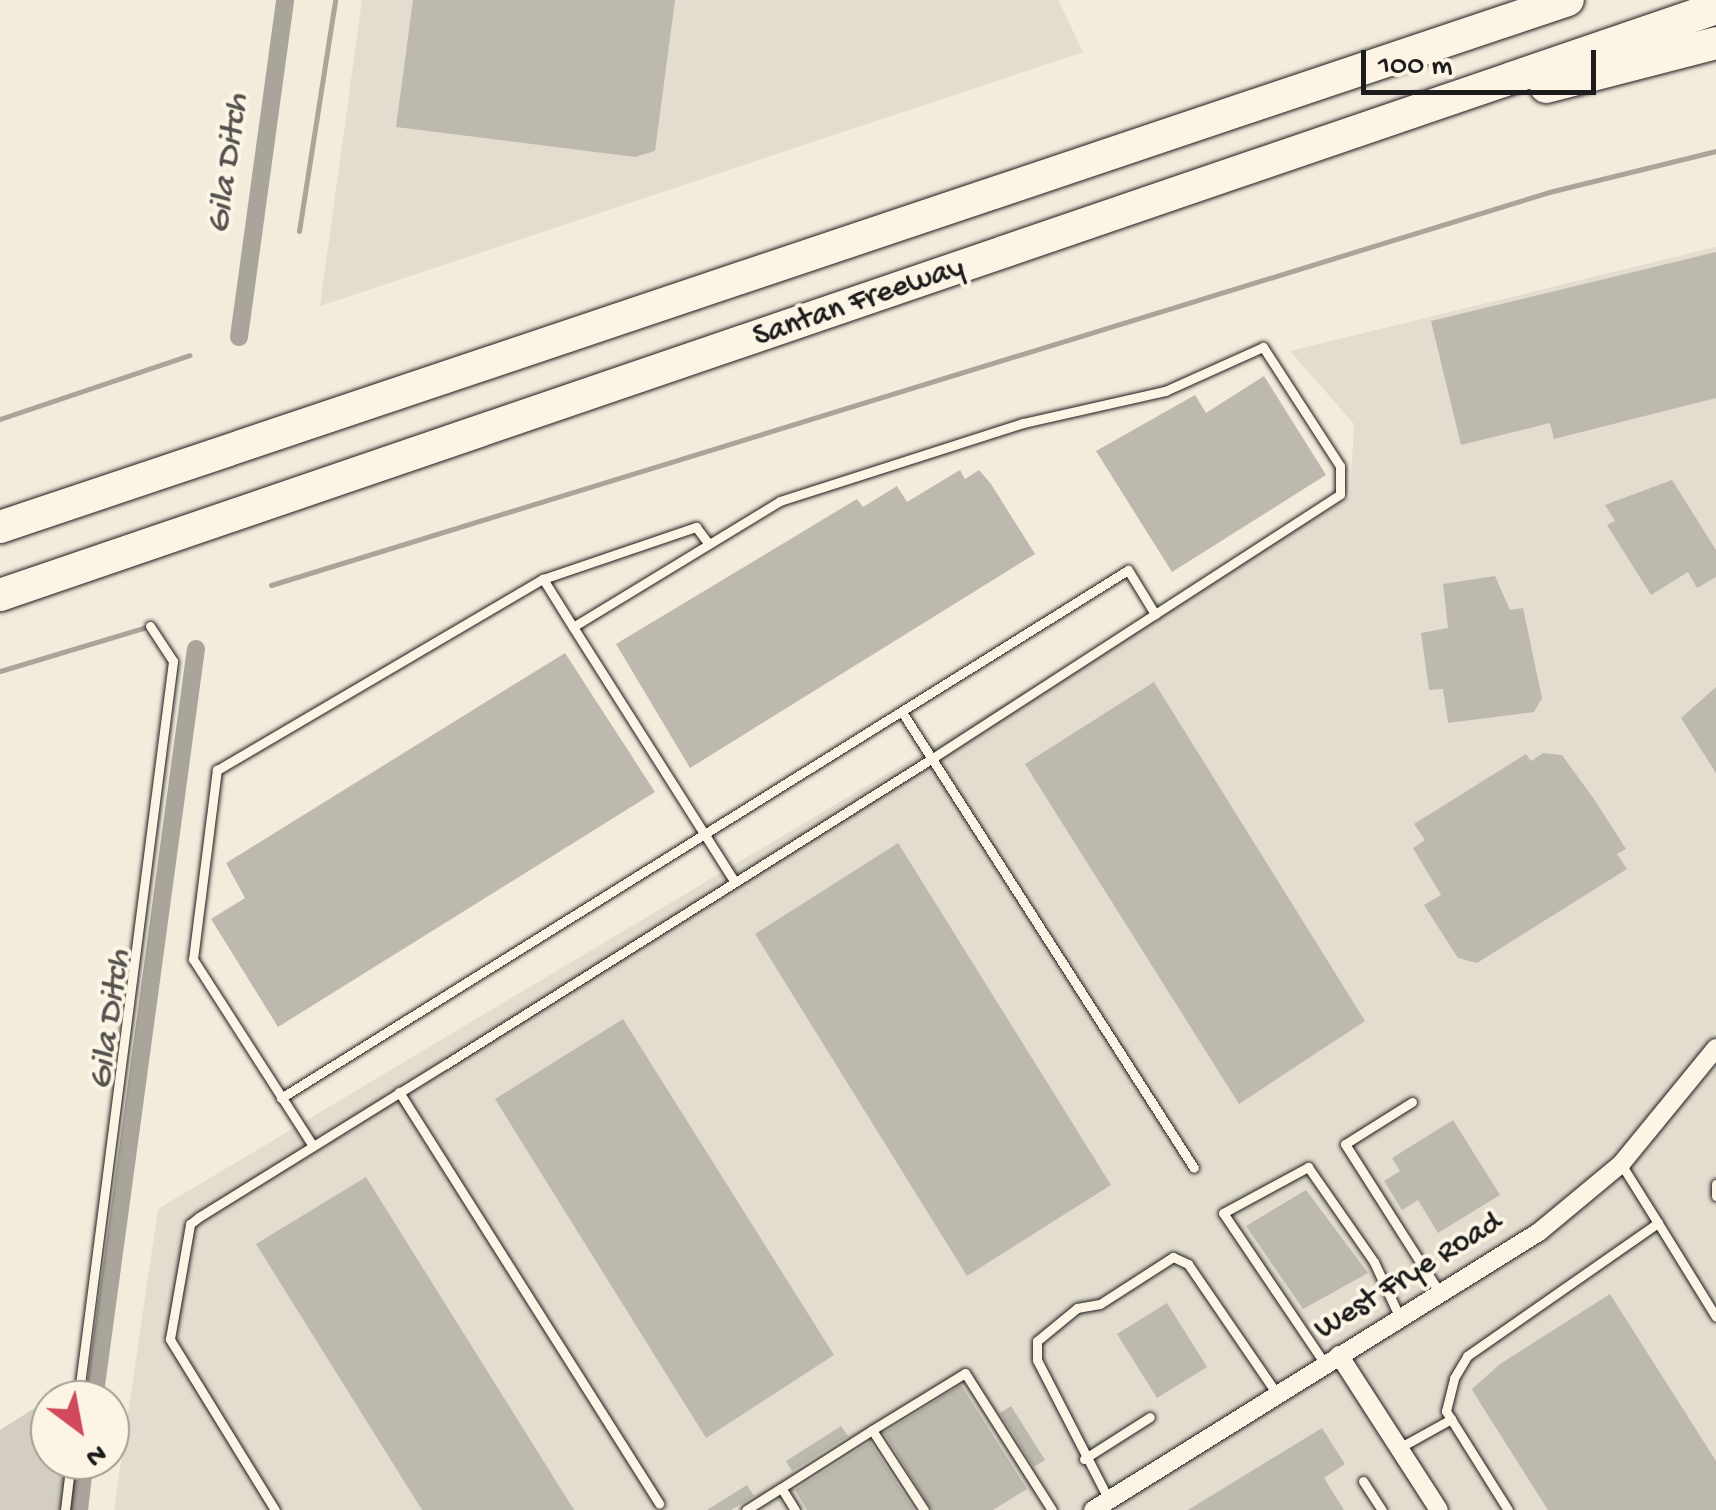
<!DOCTYPE html>
<style>
body{margin:0}
#map{position:relative;width:1716px;height:1510px;overflow:hidden;background:#f3ecdd;font-family:"Gochi Hand",sans-serif}
div>[style]{position:absolute}
[style*='--x']{left:calc(var(--x)*1px);top:calc(var(--y)*1px);width:calc(var(--w)*1px);rotate:calc(var(--a)*1deg)}
.built>*{inset:0;background:#e3ddcf}
.green>*{inset:0;background:#d3cec1}
.stream>*{height:5px;margin:-2.5px;padding:0 2.5px;transform-origin:2.5px;border-radius:2.5px;background:#aaa59b}
.canal>*{height:18px;margin:-9px;padding:0 9px;transform-origin:9px;border-radius:9px;background:#aaa59b}
.building>*{inset:0;background:#beb9ae}
.roads{filter:drop-shadow(0 0 2px #1c1c1c) drop-shadow(0 0 2px #1c1c1c)}
.lane>*{height:9px;margin:-4.5px;padding:0 4.5px;transform-origin:4.5px;border-radius:4.5px;background:#fcf5e5}
.street>*{height:18px;margin:-9px;padding:0 9px;transform-origin:9px;border-radius:9px;background:#fcf5e5}
.highway>*{height:32px;margin:-16px;padding:0 16px;transform-origin:16px;border-radius:16px;background:#fcf5e5}
span{translate:-50% -50%;white-space:nowrap;text-align:center;line-height:1.15;-webkit-text-stroke:8px #fcf5e5;paint-order:stroke}
.street-label{font-size:32px;color:#1c1c1c}
.water-label{font-size:35px;color:#55534f;font-style:italic}
.north{position:absolute;left:30px;top:1380px;width:100px;height:100px;box-sizing:border-box;background:#fcf5e5;border:2px solid #a29e95;border-radius:50%;rotate:148deg;font-size:28px;font-weight:700;line-height:40px;text-align:center;color:#1c1c1c}
.north::after{content:'';display:block;margin:auto;width:35px;height:45px;background:#d1495b;clip-path:polygon(50% 0,100% 100%,50% 72%,0 100%)}
.scale{position:absolute;left:1361px;top:50px;width:235px;height:45px;box-sizing:border-box;border:5px solid #1c1c1c;border-top:0;padding-left:12px;font-size:30px;line-height:35px;white-space:nowrap;color:#1c1c1c;-webkit-text-stroke:8px #fcf5e5;paint-order:stroke}
</style>
<div id="map">
<div class="built">
<div style="clip-path:polygon(362px 0,1058px 0,1083px 52px,320px 306px)"></div>
<div style="clip-path:polygon(1716px 247px,1716px 1510px,114px 1510px,158px 1209px,1350px 497px,1354px 424px,1290px 351px)"></div>
</div>
<div class="green">
<div style="clip-path:polygon(81px 1379px,78px 1400px,50px 1400px,50px 1460px,71px 1460px,65px 1510px,0 1510px,0 1430px)"></div>
</div>
<div class="stream">
<div style="--x:299;--y:231;--w:234;--a:-81.1"></div>
<div style="--x:0;--y:419;--w:200;--a:-18.6"></div>
<div style="--x:271;--y:585;--w:1337;--a:-17.09"></div>
<div style="--x:1549;--y:192;--w:172;--a:-13.8"></div>
<div style="--x:0;--y:671;--w:157;--a:-16.7"></div>
</div>
<div class="canal">
<div style="--x:239;--y:337;--w:340;--a:-82.2"></div>
<div style="--x:94;--y:1400;--w:758;--a:-82.27"></div>
<div style="--x:79;--y:1510;--w:50;--a:-83.2"></div>
</div>
<div class="building">
<div style="clip-path:polygon(413px 0,675px 0,655px 151px,635px 157px,396px 127px)"></div>
<div style="clip-path:polygon(1716px 252px,1716px 398px,1554px 439px,1550px 423px,1461px 445px,1431px 321px)"></div>
<div style="clip-path:polygon(1264px 376px,1326px 475px,1172px 572px,1096px 451px,1195px 395px,1206px 413px)"></div>
<div style="clip-path:polygon(960px 470px,965px 479px,979px 470px,991px 484px,1035px 554px,690px 768px,616px 644px,857px 499px,863px 507px,897px 486px,907px 502px)"></div>
<div style="clip-path:polygon(1672px 480px,1716px 550px,1716px 577px,1697px 588px,1688px 572px,1651px 595px,1607px 525px,1615px 521px,1605px 505px)"></div>
<div style="clip-path:polygon(1495px 576px,1510px 610px,1523px 608px,1542px 698px,1534px 712px,1448px 723px,1443px 689px,1429px 690px,1421px 633px,1448px 628px,1443px 584px)"></div>
<div style="clip-path:polygon(565px 653px,655px 792px,278px 1027px,211px 919px,245px 898px,226px 863px)"></div>
<div style="clip-path:polygon(1154px 682px,1365px 1021px,1239px 1104px,1025px 764px)"></div>
<div style="clip-path:polygon(1716px 687px,1716px 773px,1681px 718px)"></div>
<div style="clip-path:polygon(1543px 753px,1562px 755px,1594px 799px,1626px 849px,1617px 854px,1627px 869px,1477px 963px,1458px 958px,1424px 905px,1441px 895px,1413px 848px,1425px 840px,1414px 824px,1526px 754px,1531px 761px)"></div>
<div style="clip-path:polygon(898px 843px,1111px 1185px,967px 1276px,755px 934px)"></div>
<div style="clip-path:polygon(623px 1019px,834px 1355px,706px 1438px,495px 1099px)"></div>
<div style="clip-path:polygon(1453px 1120px,1500px 1195px,1438px 1233px,1418px 1200px,1402px 1210px,1384px 1181px,1400px 1171px,1392px 1158px)"></div>
<div style="clip-path:polygon(366px 1177px,574px 1510px,422px 1510px,256px 1244px)"></div>
<div style="clip-path:polygon(1306px 1190px,1368px 1273px,1303px 1309px,1246px 1226px)"></div>
<div style="clip-path:polygon(1610px 1294px,1716px 1461px,1716px 1510px,1548px 1510px,1477px 1398px,1472px 1389px,1500px 1364px)"></div>
<div style="clip-path:polygon(1167px 1303px,1207px 1367px,1157px 1398px,1117px 1334px)"></div>
<div style="clip-path:polygon(961px 1385px,1027px 1489px,993px 1510px,932px 1510px,884px 1433px)"></div>
<div style="clip-path:polygon(1011px 1406px,1045px 1460px,1034px 1467px,1000px 1413px)"></div>
<div style="clip-path:polygon(841px 1426px,848px 1436px,792px 1471px,786px 1461px)"></div>
<div style="clip-path:polygon(1322px 1428px,1345px 1464px,1324px 1478px,1344px 1510px,1188px 1510px)"></div>
<div style="clip-path:polygon(870px 1442px,914px 1510px,807px 1510px,795px 1490px)"></div>
<div style="clip-path:polygon(747px 1485px,754px 1496px,731px 1510px,707px 1510px)"></div>
</div>
<div class="roads">
<div class="lane">
<div style="--x:573;--y:627;--w:57;--a:-122"></div>
<div style="--x:543;--y:579;--w:162;--a:-18.8"></div>
<div style="--x:696;--y:527;--w:21;--a:53"></div>
<div style="--x:902;--y:712;--w:541;--a:57.37"></div>
<div style="--x:399;--y:1092;--w:487;--a:57.7"></div>
<div style="--x:281;--y:1098;--w:998;--a:-31.94"></div>
<div style="--x:1128;--y:570;--w:52;--a:58.5"></div>
<div style="--x:1412;--y:1102;--w:79;--a:147.9"></div>
<div style="--x:1345;--y:1144;--w:177;--a:57.5"></div>
<div style="--x:313;--y:1146;--w:222;--a:-122.7"></div>
<div style="--x:193;--y:959;--w:191;--a:-82.8"></div>
<div style="--x:217;--y:770;--w:378;--a:-30.4"></div>
<div style="--x:1716;--y:1184;--w:12;--a:90"></div>
<div style="--x:1658;--y:1223;--w:110;--a:58.3"></div>
<div style="--x:1325;--y:1364;--w:182;--a:-124"></div>
<div style="--x:1223;--y:1213;--w:97;--a:-28.4"></div>
<div style="--x:1308;--y:1167;--w:116;--a:55.2"></div>
<div style="--x:1374;--y:1262;--w:62;--a:65.1"></div>
<div style="--x:78;--y:1400;--w:745;--a:-82.67"></div>
<div style="--x:173;--y:661;--w:42;--a:-123.3"></div>
<div style="--x:1399;--y:1448;--w:60;--a:-29.1"></div>
<div style="--x:1084;--y:1459;--w:78;--a:-32.5"></div>
<div style="--x:1363;--y:1481;--w:35;--a:57"></div>
<div style="--x:1109;--y:1500;--w:157;--a:-117.2"></div>
<div style="--x:1037;--y:1360;--w:19;--a:-90"></div>
<div style="--x:1037;--y:1341;--w:52;--a:-39.5"></div>
<div style="--x:1077;--y:1308;--w:23;--a:-10"></div>
<div style="--x:1100;--y:1304;--w:87;--a:-32.8"></div>
<div style="--x:1173;--y:1257;--w:17;--a:25"></div>
<div style="--x:1188;--y:1264;--w:158;--a:55.6"></div>
<div style="--x:65;--y:1510;--w:50;--a:-83.2"></div>
<div style="--x:275;--y:1510;--w:201;--a:-121.6"></div>
<div style="--x:170;--y:1339;--w:117;--a:-80.1"></div>
<div style="--x:190;--y:1224;--w:11;--a:-38"></div>
<div style="--x:199;--y:1217;--w:291;--a:-31.8"></div>
<div style="--x:446;--y:1064;--w:573;--a:-32.16"></div>
<div style="--x:931;--y:759;--w:487;--a:-32.9"></div>
<div style="--x:1340;--y:494;--w:28;--a:-90"></div>
<div style="--x:1340;--y:466;--w:142;--a:-122.9"></div>
<div style="--x:1263;--y:347;--w:107;--a:155.8"></div>
<div style="--x:1165;--y:391;--w:146;--a:167.3"></div>
<div style="--x:1023;--y:423;--w:255;--a:162.2"></div>
<div style="--x:780;--y:501;--w:242;--a:148.7"></div>
<div style="--x:573;--y:627;--w:302;--a:57.6"></div>
<div style="--x:746;--y:1510;--w:41;--a:-32.2"></div>
<div style="--x:795;--y:1510;--w:26;--a:-122"></div>
<div style="--x:781;--y:1488;--w:108;--a:-32.5"></div>
<div style="--x:924;--y:1510;--w:95;--a:-123"></div>
<div style="--x:872;--y:1430;--w:109;--a:-31.5"></div>
<div style="--x:965;--y:1373;--w:162;--a:57.6"></div>
<div style="--x:1508;--y:1510;--w:117;--a:-122.1"></div>
<div style="--x:1446;--y:1411;--w:34;--a:-76"></div>
<div style="--x:1454;--y:1378;--w:26;--a:-59"></div>
<div style="--x:1467;--y:1356;--w:233;--a:-34.9"></div>
<div style="--x:1658;--y:1223;--w:70;--a:-122.1"></div>
</div>
<div class="street">
<div style="--x:1339;--y:1355;--w:184;--a:57.2"></div>
<div style="--x:1093;--y:1510;--w:526;--a:-31.94"></div>
<div style="--x:1539;--y:1232;--w:107;--a:-39.7"></div>
<div style="--x:1621;--y:1164;--w:150;--a:-50.7"></div>
</div>
<div class="highway">
<div style="--x:1546;--y:87;--w:176;--a:-14.5"></div>
<div style="--x:0;--y:527;--w:1654;--a:-18.58"></div>
<div style="--x:0;--y:595;--w:1814;--a:-18.88"></div>
</div>
</div>
<div class="street-label">
<span style="left:859px;top:303px;rotate:-19deg">Santan Freeway</span>
<span style="left:1409px;top:1277px;rotate:-32deg">West Frye Road</span>
</div>
<div class="water-label">
<span style="left:230px;top:164px;rotate:-82deg">Gila Ditch</span>
<span style="left:112px;top:1020px;rotate:-82deg">Gila Ditch</span>
</div>
<div class="north">N</div>
<div class="scale">100 m</div>
</div>
